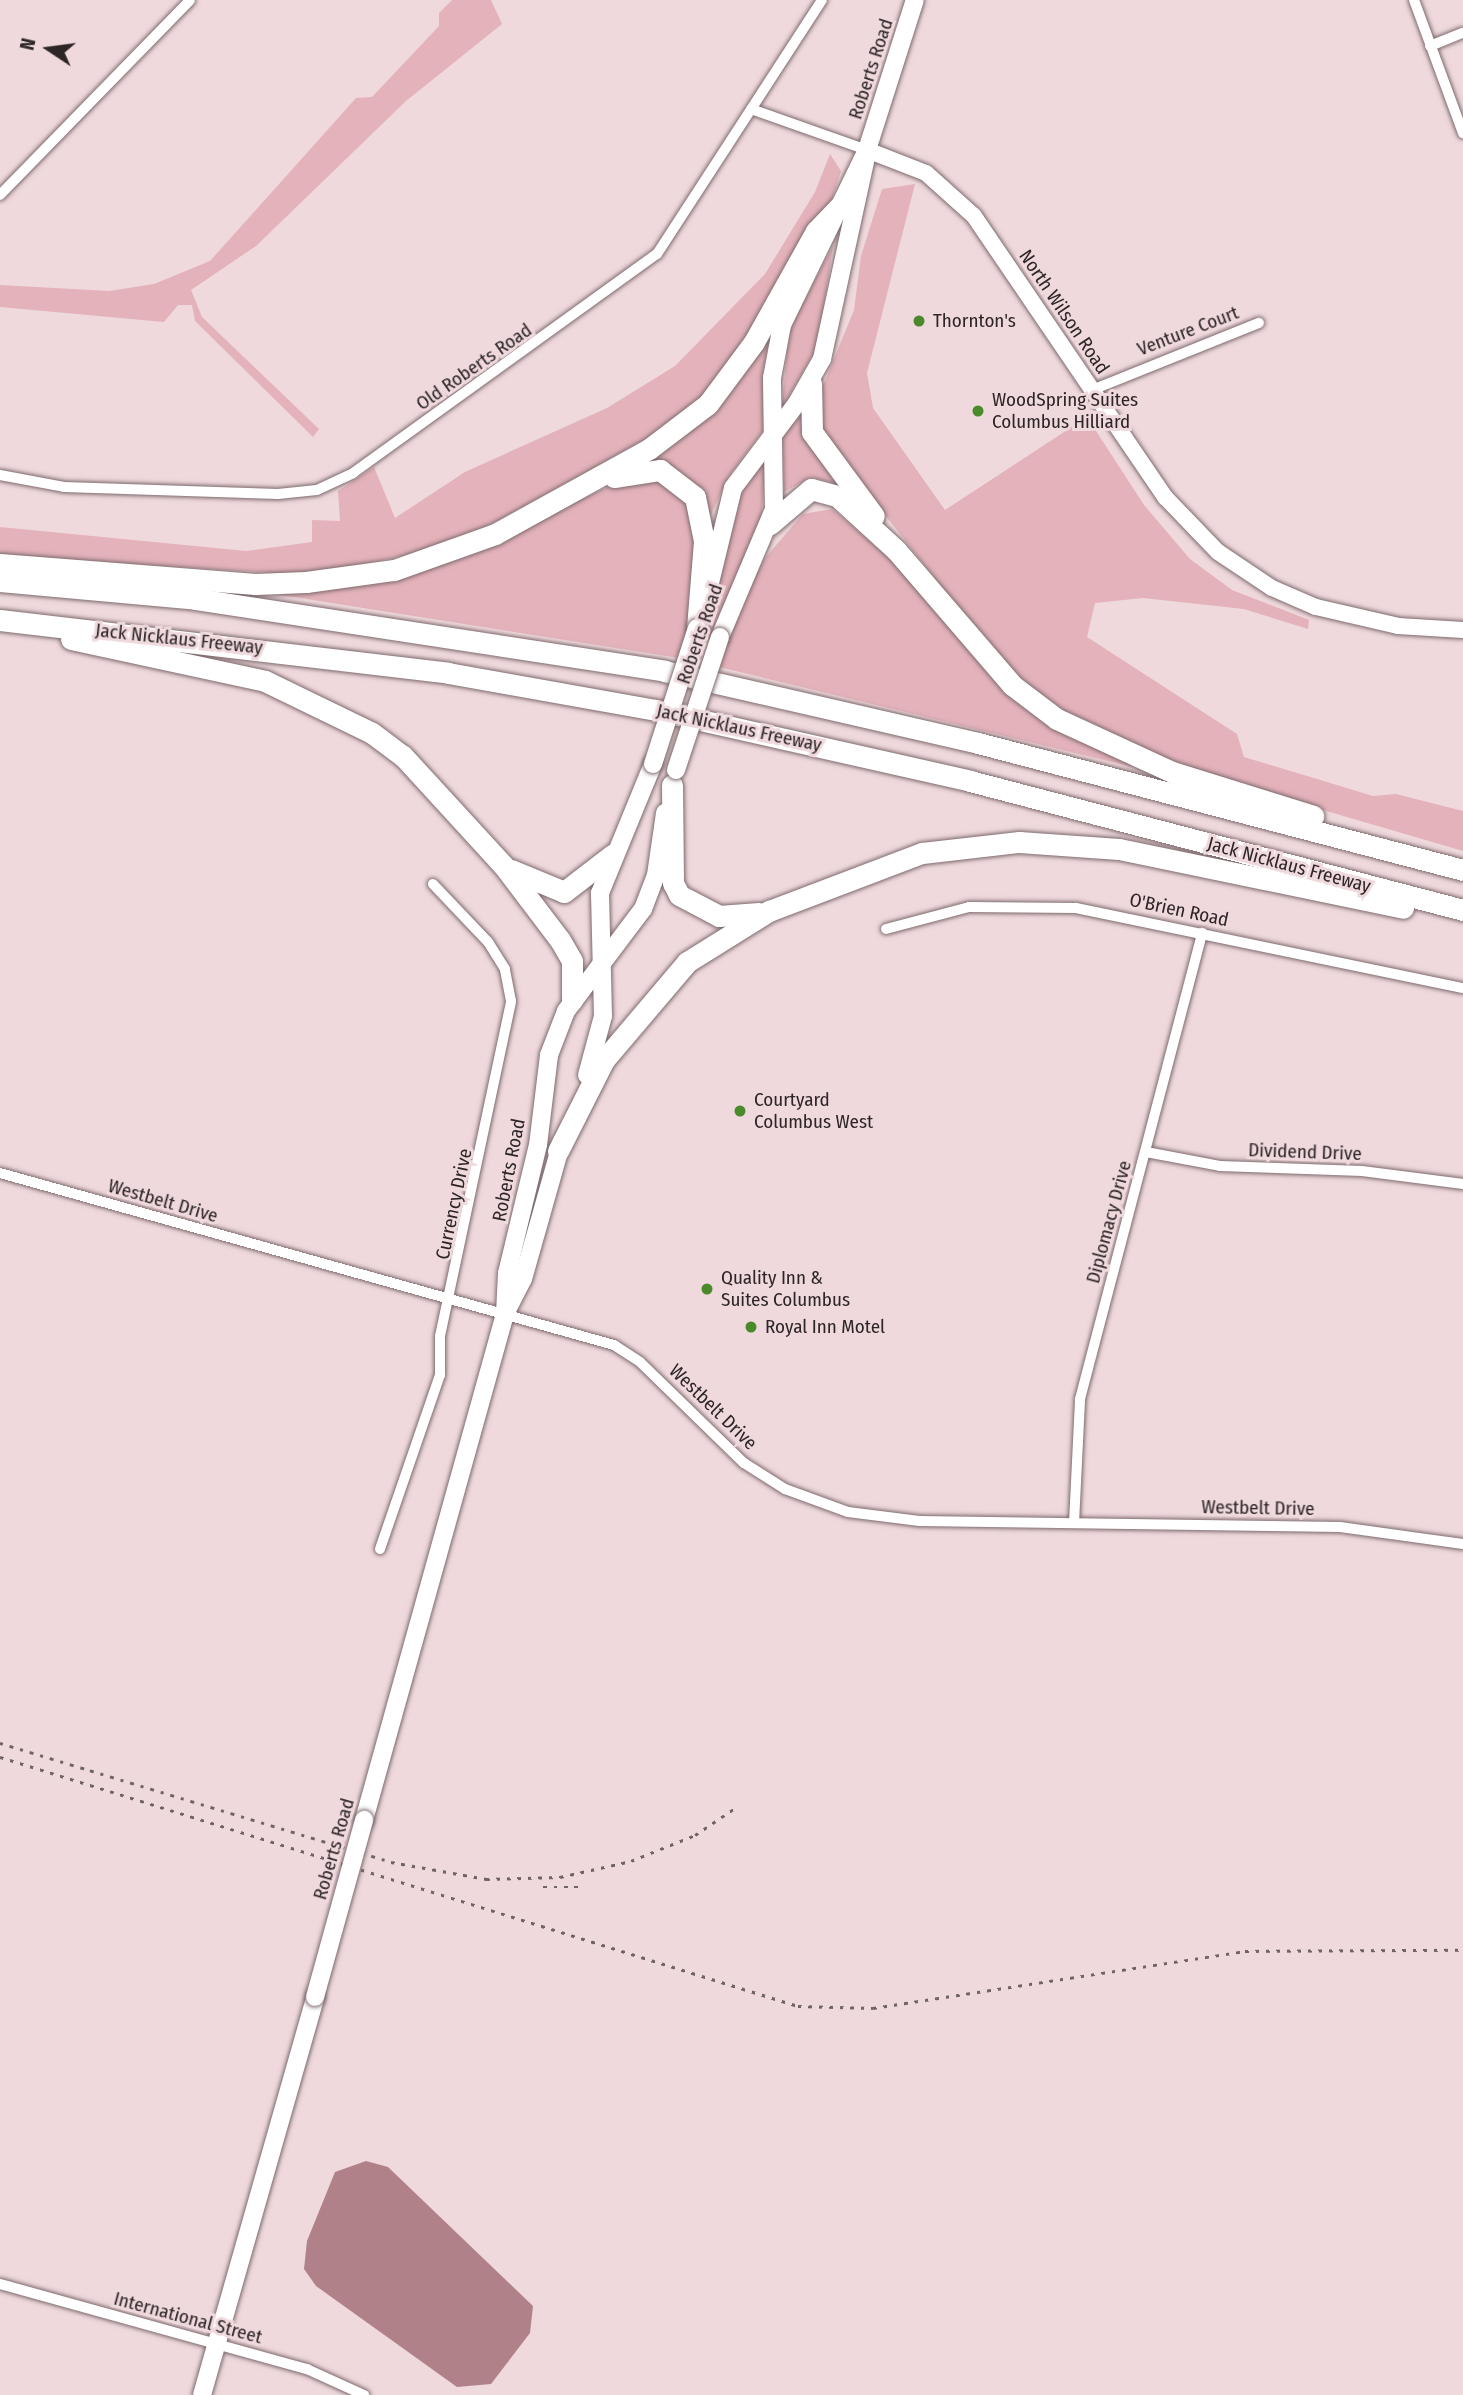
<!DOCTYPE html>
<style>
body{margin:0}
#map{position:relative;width:1463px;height:2395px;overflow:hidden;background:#efd9dd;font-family:"Fira Sans Condensed",sans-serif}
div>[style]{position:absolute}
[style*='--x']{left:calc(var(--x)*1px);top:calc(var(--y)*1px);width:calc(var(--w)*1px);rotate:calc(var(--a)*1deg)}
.green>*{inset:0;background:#e4b2ba}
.water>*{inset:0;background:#b18189}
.roads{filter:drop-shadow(0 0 2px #7e6a6d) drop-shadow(0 0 2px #7e6a6d)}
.street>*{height:10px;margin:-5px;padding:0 5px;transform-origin:5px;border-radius:5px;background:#fff}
.secondary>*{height:16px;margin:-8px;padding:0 8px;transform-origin:8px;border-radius:8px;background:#fff}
.primary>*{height:18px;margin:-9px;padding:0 9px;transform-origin:9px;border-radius:9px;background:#fff}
.highway>*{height:21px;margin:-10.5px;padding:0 10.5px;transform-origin:10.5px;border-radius:10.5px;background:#fff}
.rail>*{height:2.5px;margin-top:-1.25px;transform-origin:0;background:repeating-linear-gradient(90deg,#6f6365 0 3.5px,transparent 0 10.5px)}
.bridges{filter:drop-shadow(0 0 2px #7e6a6d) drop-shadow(0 0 2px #7e6a6d)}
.primary-bridge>*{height:18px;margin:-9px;padding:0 9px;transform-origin:9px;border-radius:9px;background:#fff}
.dots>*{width:19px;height:19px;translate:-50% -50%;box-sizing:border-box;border:4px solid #efd9dd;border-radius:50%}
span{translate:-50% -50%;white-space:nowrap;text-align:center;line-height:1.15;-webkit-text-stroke:6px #efd9dd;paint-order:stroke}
.street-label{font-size:19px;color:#2d2526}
.poi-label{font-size:19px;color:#2d2526}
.left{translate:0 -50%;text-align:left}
.north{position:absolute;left:14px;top:14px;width:70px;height:70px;-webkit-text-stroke:5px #efd9dd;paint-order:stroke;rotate:283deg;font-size:19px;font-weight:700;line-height:28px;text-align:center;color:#2d2526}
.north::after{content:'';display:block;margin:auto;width:24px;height:32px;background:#2d2526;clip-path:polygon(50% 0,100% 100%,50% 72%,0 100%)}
</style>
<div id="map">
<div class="green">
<div style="clip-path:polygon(452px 0,491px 0,502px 24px,406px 101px,256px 246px,191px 290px,202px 317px,319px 429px,313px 437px,195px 321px,192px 305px,178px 305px,164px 322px,0 307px,0 285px,109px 291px,154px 284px,210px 261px,356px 98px,372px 97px,439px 26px,439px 13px)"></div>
<div style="clip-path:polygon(830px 154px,841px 171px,832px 199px,718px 382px,667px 427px,499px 520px,437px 549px,308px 575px,0 556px,0 527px,246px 551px,312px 542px,312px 520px,340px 521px,338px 491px,374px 467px,395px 518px,465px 472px,607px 408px,675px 366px,765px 274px,815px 192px)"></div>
<div style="clip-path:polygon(915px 184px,867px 373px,873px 408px,945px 510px,1087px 417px,1144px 505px,1190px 559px,1232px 590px,1309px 620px,1308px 629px,1244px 609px,1143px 598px,1095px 603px,1087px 637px,1237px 734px,1244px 757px,1373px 796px,1396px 794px,1463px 811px,1463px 851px,1214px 778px,1086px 727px,1025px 686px,987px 644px,821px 434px,820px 393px,854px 310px,861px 256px,882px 189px)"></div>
<div style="clip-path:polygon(833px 246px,818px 345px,782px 408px,789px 329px)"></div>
<div style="clip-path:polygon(771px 330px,763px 372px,765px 428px,728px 477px,709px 519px,701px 493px,681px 472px,636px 463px)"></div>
<div style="clip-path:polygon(803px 414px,842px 485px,811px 477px,784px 492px,783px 433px)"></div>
<div style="clip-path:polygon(766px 455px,761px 523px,711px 635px,704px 635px,735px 502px)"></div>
<div style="clip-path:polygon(628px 478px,664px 479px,695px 514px,693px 614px,679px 658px,275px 594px,521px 527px)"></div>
<div style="clip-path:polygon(832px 509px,891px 559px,996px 680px,1133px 767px,719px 667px,737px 609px,765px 558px,803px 514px)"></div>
</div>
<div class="water">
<div style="clip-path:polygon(366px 2161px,388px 2167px,533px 2306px,530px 2333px,491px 2384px,457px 2387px,316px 2286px,304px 2269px,307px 2241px,335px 2172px)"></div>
</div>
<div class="roads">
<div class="street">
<div style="--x:1414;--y:0;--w:142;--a:69.8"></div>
<div style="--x:1430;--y:46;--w:35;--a:-22"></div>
<div style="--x:751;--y:109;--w:123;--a:19.5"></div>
<div style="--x:0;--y:195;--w:272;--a:-45.7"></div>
<div style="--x:1092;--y:390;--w:180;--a:-21.9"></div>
<div style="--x:0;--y:475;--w:65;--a:10.6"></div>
<div style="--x:64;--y:487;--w:214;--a:1.9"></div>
<div style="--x:278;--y:494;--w:39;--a:-6"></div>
<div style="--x:317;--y:490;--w:40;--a:-25"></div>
<div style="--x:353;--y:473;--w:375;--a:-35.8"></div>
<div style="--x:657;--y:254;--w:303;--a:-57"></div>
<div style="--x:886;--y:929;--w:86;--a:-14.8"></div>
<div style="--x:969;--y:907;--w:107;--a:0.5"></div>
<div style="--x:1076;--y:908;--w:395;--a:11.7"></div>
<div style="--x:1146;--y:1152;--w:75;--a:10.7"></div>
<div style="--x:1220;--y:1166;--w:142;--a:2"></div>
<div style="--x:1362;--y:1171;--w:102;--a:7.3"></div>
<div style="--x:0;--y:1173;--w:638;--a:15.65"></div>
<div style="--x:614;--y:1345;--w:31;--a:33"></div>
<div style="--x:640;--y:1362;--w:145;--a:44.2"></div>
<div style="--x:744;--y:1463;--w:49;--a:32.4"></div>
<div style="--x:785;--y:1489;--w:67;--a:20.1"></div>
<div style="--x:848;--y:1512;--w:72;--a:7.2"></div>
<div style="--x:919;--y:1521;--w:421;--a:0.8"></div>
<div style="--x:1340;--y:1527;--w:124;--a:7.9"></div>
<div style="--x:1074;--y:1523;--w:124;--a:-87.2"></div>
<div style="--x:1080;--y:1399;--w:482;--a:-75.3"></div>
<div style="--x:380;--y:1549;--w:184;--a:-71"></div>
<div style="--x:440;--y:1375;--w:39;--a:-90"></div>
<div style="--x:440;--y:1336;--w:342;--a:-78"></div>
<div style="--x:511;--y:1001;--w:33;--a:-101"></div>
<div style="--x:505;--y:969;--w:32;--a:-122"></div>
<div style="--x:488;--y:942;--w:80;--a:-133.5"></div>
<div style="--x:0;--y:2284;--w:319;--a:15.5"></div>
<div style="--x:307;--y:2369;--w:63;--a:24.5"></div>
</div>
<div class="secondary">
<div style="--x:867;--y:150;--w:63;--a:21.3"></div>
<div style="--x:926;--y:173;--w:64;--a:41.9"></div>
<div style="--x:974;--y:216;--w:340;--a:55.8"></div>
<div style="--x:1165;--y:497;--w:76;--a:46.1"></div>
<div style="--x:1218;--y:552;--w:65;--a:33.7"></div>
<div style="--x:1272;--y:588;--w:48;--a:23.4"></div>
<div style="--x:1316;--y:607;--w:84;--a:13"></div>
<div style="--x:1398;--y:626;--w:65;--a:3.5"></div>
</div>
<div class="primary">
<div style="--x:706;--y:599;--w:114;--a:-76.3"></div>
<div style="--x:733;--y:488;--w:106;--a:-53"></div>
<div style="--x:797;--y:403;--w:51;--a:-60.4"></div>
<div style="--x:822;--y:359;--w:207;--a:-77.7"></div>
<div style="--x:720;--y:637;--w:139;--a:-67.1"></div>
<div style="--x:774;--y:509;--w:131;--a:-90.9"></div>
<div style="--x:772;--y:378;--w:54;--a:-79.3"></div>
<div style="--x:782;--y:325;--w:195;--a:-64.1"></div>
<div style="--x:867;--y:150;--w:157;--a:-72.3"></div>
<div style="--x:587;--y:1075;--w:61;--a:-74.8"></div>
<div style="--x:603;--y:1016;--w:123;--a:-91.4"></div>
<div style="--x:600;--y:893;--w:139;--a:-67.7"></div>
<div style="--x:507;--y:1310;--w:35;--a:-63"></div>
<div style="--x:523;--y:1279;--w:143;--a:-74.2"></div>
<div style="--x:364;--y:1820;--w:525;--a:-74.43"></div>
<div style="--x:505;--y:1314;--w:41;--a:-87.2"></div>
<div style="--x:507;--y:1273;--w:132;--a:-76.4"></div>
<div style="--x:538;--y:1145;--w:91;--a:-83"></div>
<div style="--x:549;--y:1055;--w:47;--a:-68.9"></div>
<div style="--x:566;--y:1011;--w:128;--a:-53"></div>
<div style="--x:643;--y:909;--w:36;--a:-69"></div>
<div style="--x:656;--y:875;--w:63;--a:-81.7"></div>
<div style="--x:202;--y:2395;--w:414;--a:-74.1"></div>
</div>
<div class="highway">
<div style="--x:811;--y:383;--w:49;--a:88.8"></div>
<div style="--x:812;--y:432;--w:104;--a:53.6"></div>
<div style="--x:614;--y:477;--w:47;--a:-8.7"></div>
<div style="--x:660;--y:470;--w:44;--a:37.6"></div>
<div style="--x:695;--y:497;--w:45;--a:78.4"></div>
<div style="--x:704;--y:541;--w:87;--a:94.6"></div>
<div style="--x:770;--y:524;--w:54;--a:-40.5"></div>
<div style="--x:811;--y:489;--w:27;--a:15"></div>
<div style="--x:837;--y:496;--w:80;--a:42.5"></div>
<div style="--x:896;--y:550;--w:178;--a:49.3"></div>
<div style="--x:1012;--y:685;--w:56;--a:37.1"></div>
<div style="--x:1057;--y:719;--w:127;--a:24.7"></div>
<div style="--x:1172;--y:772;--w:148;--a:17.3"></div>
<div style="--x:0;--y:564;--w:256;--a:4.5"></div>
<div style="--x:255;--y:584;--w:51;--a:-2.2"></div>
<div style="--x:306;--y:582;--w:89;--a:-7.8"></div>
<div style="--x:394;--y:570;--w:107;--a:-19.6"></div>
<div style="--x:495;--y:534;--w:176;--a:-28.9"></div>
<div style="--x:649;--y:449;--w:74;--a:-37.3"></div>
<div style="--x:708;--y:404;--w:77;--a:-53.4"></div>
<div style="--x:754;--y:342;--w:127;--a:-60.8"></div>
<div style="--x:816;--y:231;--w:37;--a:-46"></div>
<div style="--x:0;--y:581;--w:197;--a:5.2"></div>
<div style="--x:196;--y:599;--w:474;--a:8.7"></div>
<div style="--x:664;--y:671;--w:322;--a:12.9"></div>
<div style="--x:978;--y:743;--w:501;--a:14.67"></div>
<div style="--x:0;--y:620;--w:451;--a:6.7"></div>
<div style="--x:448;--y:673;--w:211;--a:10.1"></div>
<div style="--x:656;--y:710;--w:322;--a:12.7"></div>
<div style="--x:970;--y:781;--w:510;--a:14.66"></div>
<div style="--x:71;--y:639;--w:198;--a:12.2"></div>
<div style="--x:265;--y:681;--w:119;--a:25.9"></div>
<div style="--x:372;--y:733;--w:39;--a:37"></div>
<div style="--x:403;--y:756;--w:148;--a:47.5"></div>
<div style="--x:503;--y:865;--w:94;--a:52.8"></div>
<div style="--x:560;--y:940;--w:24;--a:60"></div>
<div style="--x:572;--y:961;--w:39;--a:90"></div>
<div style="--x:672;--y:785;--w:98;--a:89.4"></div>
<div style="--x:673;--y:883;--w:13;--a:63"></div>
<div style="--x:679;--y:895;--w:45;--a:27.7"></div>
<div style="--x:719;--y:916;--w:40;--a:-4.3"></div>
<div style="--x:511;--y:870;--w:57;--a:22.5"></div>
<div style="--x:564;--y:892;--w:61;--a:-37.6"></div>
<div style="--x:558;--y:1151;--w:102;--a:-63.2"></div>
<div style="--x:604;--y:1060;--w:128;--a:-49.7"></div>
<div style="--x:687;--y:962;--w:97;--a:-31.9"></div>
<div style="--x:769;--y:911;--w:164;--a:-20.8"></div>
<div style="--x:922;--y:853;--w:98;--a:-6.5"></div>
<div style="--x:1019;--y:842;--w:100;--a:4"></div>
<div style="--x:1119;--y:849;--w:290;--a:11.7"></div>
</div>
</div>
<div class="rail">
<div style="--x:0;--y:1743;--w:409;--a:16.9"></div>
<div style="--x:391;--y:1862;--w:97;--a:10.1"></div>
<div style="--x:486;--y:1879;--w:74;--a:-1.5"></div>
<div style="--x:560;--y:1877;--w:73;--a:-12.7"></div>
<div style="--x:631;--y:1861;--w:69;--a:-22.1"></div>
<div style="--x:695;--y:1835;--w:52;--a:-34"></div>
<div style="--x:0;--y:1757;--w:836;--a:17.33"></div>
<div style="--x:798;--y:2006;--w:75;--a:1.5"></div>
<div style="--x:873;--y:2008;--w:376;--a:-8.7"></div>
<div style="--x:1245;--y:1951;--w:218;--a:-0.3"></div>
<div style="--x:543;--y:1887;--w:35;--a:0"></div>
</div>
<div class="bridges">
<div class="primary-bridge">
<div style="--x:653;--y:764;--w:143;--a:-72.1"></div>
<div style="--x:676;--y:770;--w:140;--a:-71.7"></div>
<div style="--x:315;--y:1997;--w:184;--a:-74.5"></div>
</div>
</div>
<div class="dots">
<div style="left:919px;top:321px;background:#4a8a2b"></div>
<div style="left:978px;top:411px;background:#4a8a2b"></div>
<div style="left:740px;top:1111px;background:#4a8a2b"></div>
<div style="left:707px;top:1289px;background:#4a8a2b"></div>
<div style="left:751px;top:1327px;background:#4a8a2b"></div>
</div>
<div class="street-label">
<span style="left:871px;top:69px;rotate:-72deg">Roberts Road</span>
<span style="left:1064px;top:312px;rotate:56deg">North Wilson Road</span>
<span style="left:1188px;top:331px;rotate:-21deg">Venture Court</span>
<span style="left:474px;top:367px;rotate:-35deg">Old Roberts Road</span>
<span style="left:700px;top:634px;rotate:-71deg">Roberts Road</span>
<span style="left:179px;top:639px;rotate:6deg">Jack Nicklaus Freeway</span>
<span style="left:739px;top:728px;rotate:12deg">Jack Nicklaus Freeway</span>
<span style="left:1289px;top:865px;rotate:15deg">Jack Nicklaus Freeway</span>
<span style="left:1179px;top:910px;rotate:12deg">O'Brien Road</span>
<span style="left:1305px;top:1152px;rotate:2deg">Dividend Drive</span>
<span style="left:509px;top:1170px;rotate:-79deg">Roberts Road</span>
<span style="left:163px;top:1201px;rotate:16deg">Westbelt Drive</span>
<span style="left:454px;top:1204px;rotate:-78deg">Currency Drive</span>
<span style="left:1109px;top:1222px;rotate:-75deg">Diplomacy Drive</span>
<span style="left:713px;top:1407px;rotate:44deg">Westbelt Drive</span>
<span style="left:1258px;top:1508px;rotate:1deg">Westbelt Drive</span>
<span style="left:334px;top:1849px;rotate:-74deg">Roberts Road</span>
<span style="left:188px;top:2318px;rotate:15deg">International Street</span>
</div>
<div class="poi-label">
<span class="left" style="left:933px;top:321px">Thornton's</span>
<span class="left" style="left:992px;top:411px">WoodSpring Suites<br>Columbus Hilliard</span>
<span class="left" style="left:754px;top:1111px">Courtyard<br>Columbus West</span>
<span class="left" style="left:721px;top:1289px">Quality Inn &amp;<br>Suites Columbus</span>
<span class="left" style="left:765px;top:1327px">Royal Inn Motel</span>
</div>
<div class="north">N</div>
</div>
